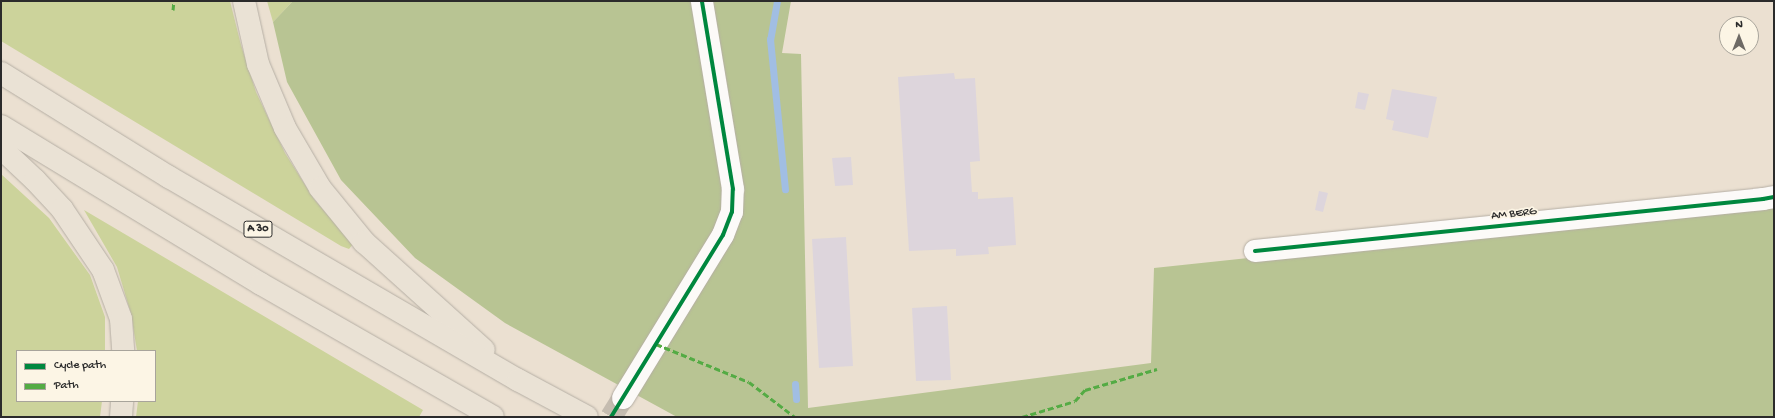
<!DOCTYPE html>
<style>
body{margin:0}
#map{position:relative;width:1775px;height:418px;overflow:hidden;background:#ebe0d1;font-family:"Gochi Hand",sans-serif}
div>[style]{position:absolute}
[style*='--x']{left:calc(var(--x)*1px);top:calc(var(--y)*1px);width:calc(var(--w)*1px);rotate:calc(var(--a)*1deg)}
.green>*{inset:0;background:#ccd39b}
.forest>*{inset:0;background:#b8c493}
.stream>*{height:7px;margin:-3.5px;padding:0 3.5px;transform-origin:3.5px;border-radius:3.5px;background:#a1bee3}
.building>*{inset:0;background:#ddd5dc}
.minor-tunnel>*{height:22px;margin-top:-11px;transform-origin:0;background:repeating-linear-gradient(90deg,#c5bcb0 0 22px,transparent 0 33px)}
.roads{filter:drop-shadow(0 0 1px #b5aea4) drop-shadow(0 0 1px #b5aea4)}
.minor>*{height:22px;margin:-11px;padding:0 11px;transform-origin:11px;border-radius:11px;background:#fcfaf8}
.motorway>*{height:22px;margin:-11px;padding:0 11px;transform-origin:11px;border-radius:11px;background:#eae2d5}
.quiet>*{height:3px;margin-top:-1.5px;transform-origin:0;background:repeating-linear-gradient(90deg,#54ab44 0 6px,transparent 0 9px)}
.cycleway>*{height:4px;margin:-2px;padding:0 2px;transform-origin:2px;border-radius:2px;background:#00873e}
span{translate:-50% -50%;white-space:nowrap;text-align:center;line-height:1.15;-webkit-text-stroke:3.5px #fcf5e5;paint-order:stroke}
.shield-label span{padding:1px 3px;background:#fcf5e5;border:1px solid;border-radius:3px;-webkit-text-stroke-width:0}
.shield-label{font-size:11px;color:#2b2b2b;font-weight:700}
.street-label{font-size:12px;color:#2b2b2b}
.frame{position:absolute;inset:0;border:2px solid #2b2b2b;pointer-events:none}
.legend{position:absolute;left:16px;top:350px;width:140px;height:52px;box-sizing:border-box;background:#fcf5e5;border:1px solid #a8a49b;margin:0;padding:5px 7px;list-style:none;font-size:12px;color:#2b2b2b}
.legend li{display:flex;align-items:center;gap:8px;height:20px}
.legend b{width:20px;border:1px solid #a8a49b}
.north{position:absolute;left:1719px;top:16px;width:40px;height:40px;box-sizing:border-box;background:#fcf5e5;border:1px solid #a8a49b;border-radius:50%;rotate:0deg;font-size:11px;font-weight:700;line-height:16px;text-align:center;color:#2b2b2b}
.north::after{content:'';display:block;margin:auto;width:14px;height:18px;background:#6e6a65;clip-path:polygon(50% 0,100% 100%,50% 72%,0 100%)}
</style>
<div id="map">
<div class="green">
<div style="clip-path:polygon(1px 1px,230px 1px,241px 45px,256px 92px,285px 153px,314px 199px,353px 244px,349px 249px,341px 246px,1px 41px)"></div>
<div style="clip-path:polygon(267px 1px,293px 1px,273px 22px)"></div>
<div style="clip-path:polygon(1px 174px,49px 218px,90px 275px,105px 317px,105px 351px,17px 351px,17px 401px,102px 401px,100px 417px,1px 417px)"></div>
<div style="clip-path:polygon(84px 210px,423px 410px,419px 417px,136px 417px,138px 401px,155px 401px,155px 351px,137px 351px,131px 314px,117px 267px)"></div>
</div>
<div class="forest">
<div style="clip-path:polygon(293px 1px,791px 1px,782px 53px,801px 54px,808px 408px,1151px 363px,1154px 268px,1774px 202px,1774px 417px,677px 417px,505px 323px,415px 258px,341px 180px,287px 82px,273px 22px)"></div>
</div>
<div class="stream">
<div style="--x:777;--y:1;--w:39;--a:100"></div>
<div style="--x:770;--y:39;--w:151;--a:84.3"></div>
<div style="--x:795;--y:384;--w:15;--a:86"></div>
</div>
<div class="building">
<div style="clip-path:polygon(954px 73px,955px 79px,975px 78px,980px 161px,970px 162px,972px 192px,978px 192px,978px 199px,1013px 197px,1016px 245px,988px 247px,989px 254px,956px 256px,956px 249px,909px 251px,898px 77px)"></div>
<div style="clip-path:polygon(1392px 89px,1437px 97px,1428px 138px,1392px 130px,1394px 121px,1386px 119px)"></div>
<div style="clip-path:polygon(1358px 92px,1369px 94px,1365px 110px,1355px 108px)"></div>
<div style="clip-path:polygon(851px 157px,853px 185px,835px 186px,832px 158px)"></div>
<div style="clip-path:polygon(1319px 191px,1328px 193px,1323px 212px,1315px 210px)"></div>
<div style="clip-path:polygon(846px 237px,853px 366px,819px 368px,812px 239px)"></div>
<div style="clip-path:polygon(947px 306px,951px 380px,916px 381px,912px 308px)"></div>
</div>
<div class="minor-tunnel">
<div style="--x:611;--y:417;--w:22;--a:-58"></div>
</div>
<div class="roads">
<div class="minor">
<div style="--x:1255;--y:251;--w:511;--a:-5.84"></div>
<div style="--x:1763;--y:199;--w:11;--a:-10"></div>
<div style="--x:623;--y:398;--w:191;--a:-58.5"></div>
<div style="--x:723;--y:235;--w:25;--a:-69"></div>
<div style="--x:732;--y:212;--w:23;--a:-88"></div>
<div style="--x:733;--y:189;--w:191;--a:-99.4"></div>
</div>
<div class="motorway">
<div style="--x:244;--y:1;--w:65;--a:77.5"></div>
<div style="--x:258;--y:64;--w:69;--a:67.1"></div>
<div style="--x:285;--y:128;--w:69;--a:59.7"></div>
<div style="--x:320;--y:188;--w:70;--a:50.8"></div>
<div style="--x:364;--y:242;--w:161;--a:42"></div>
<div style="--x:1;--y:73;--w:198;--a:31.8"></div>
<div style="--x:169;--y:177;--w:404;--a:30.2"></div>
<div style="--x:518;--y:380;--w:78;--a:28.2"></div>
<div style="--x:1;--y:126;--w:304;--a:31.3"></div>
<div style="--x:261;--y:284;--w:267;--a:29.8"></div>
<div style="--x:1;--y:148;--w:47;--a:43.3"></div>
<div style="--x:35;--y:180;--w:40;--a:47"></div>
<div style="--x:62;--y:209;--w:73;--a:56.1"></div>
<div style="--x:103;--y:270;--w:52;--a:69.8"></div>
<div style="--x:121;--y:319;--w:32;--a:86"></div>
<div style="--x:121;--y:417;--w:16;--a:-86"></div>
</div>
</div>
<div class="quiet">
<div style="--x:173;--y:10;--w:9;--a:-84"></div>
<div style="--x:656;--y:344;--w:100;--a:22.2"></div>
<div style="--x:749;--y:382;--w:58;--a:37.3"></div>
<div style="--x:1022;--y:417;--w:55;--a:-16.8"></div>
<div style="--x:1075;--y:401;--w:15;--a:-48"></div>
<div style="--x:1085;--y:390;--w:75;--a:-16.3"></div>
</div>
<div class="cycleway">
<div style="--x:1255;--y:251;--w:511;--a:-5.84"></div>
<div style="--x:1763;--y:199;--w:11;--a:-10"></div>
<div style="--x:611;--y:417;--w:214;--a:-58.4"></div>
<div style="--x:723;--y:235;--w:25;--a:-69"></div>
<div style="--x:732;--y:212;--w:23;--a:-88"></div>
<div style="--x:733;--y:189;--w:191;--a:-99.4"></div>
</div>
<div class="shield-label">
<span style="left:258px;top:229px">A 30</span>
</div>
<div class="street-label">
<span style="left:1514px;top:215px;rotate:-6deg">AM BERG</span>
</div>
<div class="frame"></div>
<ul class="legend">
<li><b style="height:5px;background:#00873e"></b>Cycle path</li>
<li><b style="height:5px;background:#54ab44"></b>Path</li>
</ul>
<div class="north">N</div>
</div>
